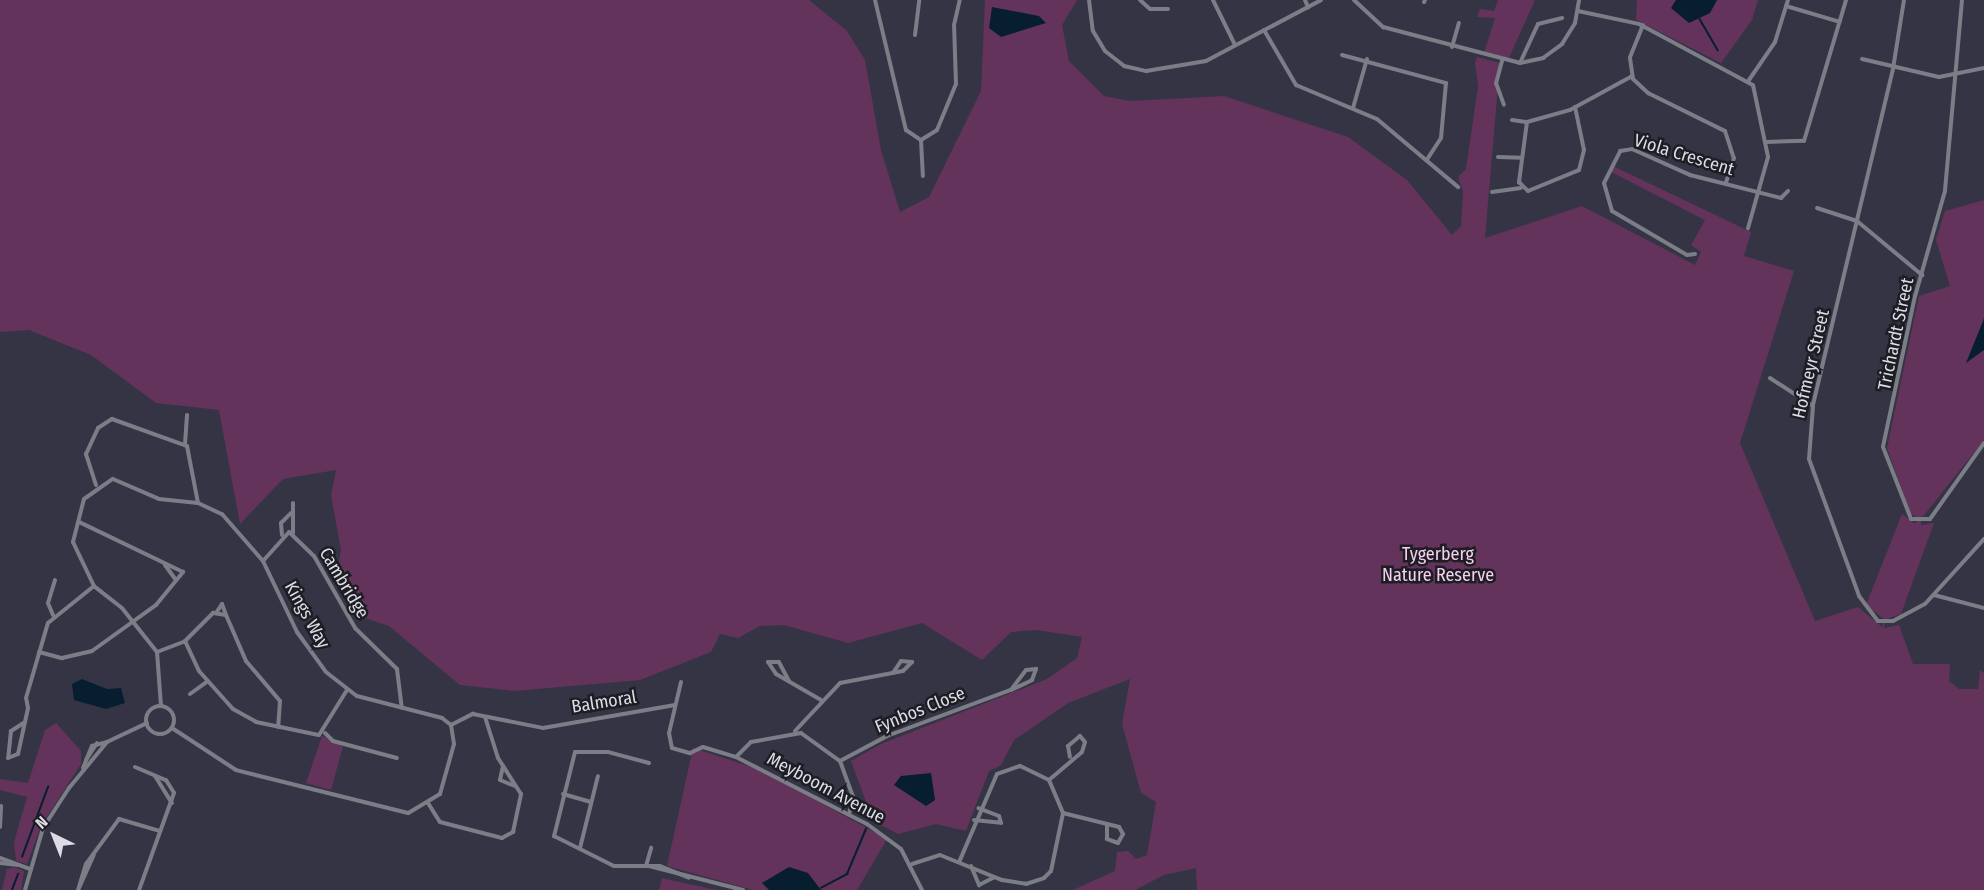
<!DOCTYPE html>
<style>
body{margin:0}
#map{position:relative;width:1984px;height:890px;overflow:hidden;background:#353444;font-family:"Fira Sans Condensed",sans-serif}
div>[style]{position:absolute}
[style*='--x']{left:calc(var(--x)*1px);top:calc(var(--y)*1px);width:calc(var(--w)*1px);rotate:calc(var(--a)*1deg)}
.green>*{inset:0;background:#63335b}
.water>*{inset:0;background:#061e30}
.stream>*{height:1.5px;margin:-0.75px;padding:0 0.75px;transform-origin:0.75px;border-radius:0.75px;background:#061e30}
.minor>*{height:4px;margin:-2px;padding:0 2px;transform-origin:2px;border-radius:2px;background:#7b7e86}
.minor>.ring{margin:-2px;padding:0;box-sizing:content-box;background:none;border:4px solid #7b7e86;border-radius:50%}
span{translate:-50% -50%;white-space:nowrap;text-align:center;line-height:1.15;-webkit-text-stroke:5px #1d1d24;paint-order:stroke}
.street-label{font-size:18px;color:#dddce6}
.park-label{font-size:18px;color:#f6cfee}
.north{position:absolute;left:24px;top:806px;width:60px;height:60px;-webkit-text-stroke:4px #1d1d24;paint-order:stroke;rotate:317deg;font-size:16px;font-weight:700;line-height:24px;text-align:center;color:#dddce6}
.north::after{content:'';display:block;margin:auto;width:21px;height:27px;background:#dddce6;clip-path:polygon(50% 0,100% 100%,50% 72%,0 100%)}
</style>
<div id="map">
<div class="green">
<div style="clip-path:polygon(0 0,809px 0,847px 31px,865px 60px,881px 150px,900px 212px,929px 197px,981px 91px,985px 0,1077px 0,1062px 25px,1069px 61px,1104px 96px,1130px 101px,1224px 96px,1348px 137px,1407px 180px,1452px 235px,1461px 226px,1463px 192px,1458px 177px,1466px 169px,1478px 86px,1475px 63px,1477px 57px,1500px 63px,1485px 238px,1582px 206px,1695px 265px,1701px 252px,1691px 245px,1705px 220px,1611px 172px,1613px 166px,1751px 232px,1744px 256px,1794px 271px,1740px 443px,1815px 621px,1858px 607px,1882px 627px,1884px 619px,1866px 605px,1902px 514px,1915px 524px,1919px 519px,1910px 513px,1887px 448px,1919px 296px,1950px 286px,1936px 240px,1945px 211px,1984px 200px,1984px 440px,1921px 519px,1921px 525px,1934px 523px,1901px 614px,1886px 619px,1884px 628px,1899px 625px,1913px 664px,1950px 664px,1949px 681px,1959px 689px,1978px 689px,1980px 670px,1984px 673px,1984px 890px,1197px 890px,1196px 868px,1164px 875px,1135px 890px,1073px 890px,1115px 871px,1117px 852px,1128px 851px,1136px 859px,1147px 855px,1156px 802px,1141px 793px,1122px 724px,1130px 679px,1068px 703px,1014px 740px,1001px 765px,989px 771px,966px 831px,936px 824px,898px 834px,873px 821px,851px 761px,881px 744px,1047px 679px,1077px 658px,1082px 637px,1037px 630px,1011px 632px,982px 660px,922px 623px,848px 643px,784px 625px,760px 626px,738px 638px,720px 634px,711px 652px,640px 680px,514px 691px,460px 685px,389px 626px,359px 616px,337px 572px,341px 550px,331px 495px,336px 470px,283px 479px,240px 524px,219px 410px,156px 403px,91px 355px,29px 330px,0 332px)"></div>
<div style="clip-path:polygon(1498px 0,1535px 0,1508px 60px,1484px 53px,1495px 18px,1477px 17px,1480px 9px,1494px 11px)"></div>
<div style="clip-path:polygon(1637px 0,1758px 0,1752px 20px,1721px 63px,1636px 20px)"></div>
<div style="clip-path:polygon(56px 723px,81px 751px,81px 764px,41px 826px,27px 864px,16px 861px,14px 842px,27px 797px,0 790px,0 779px,28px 783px,45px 730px)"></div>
<div style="clip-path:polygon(322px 736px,343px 746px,331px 790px,306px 783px)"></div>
<div style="clip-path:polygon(693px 748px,761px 770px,887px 839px,857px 890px,753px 890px,667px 866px)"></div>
<div style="clip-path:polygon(14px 867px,24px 871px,21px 890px,2px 890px,7px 869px)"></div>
<div style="clip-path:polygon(662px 878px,716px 890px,659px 890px)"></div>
</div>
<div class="water">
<div style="clip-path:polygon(1676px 0,1717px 0,1710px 13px,1689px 23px,1671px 8px)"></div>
<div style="clip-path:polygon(992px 7px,1039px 16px,1046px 23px,1001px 37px,989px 28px)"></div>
<div style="clip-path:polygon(1984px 318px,1984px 350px,1966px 363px,1983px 321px)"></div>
<div style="clip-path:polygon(82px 679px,107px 689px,121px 688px,125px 703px,106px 709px,74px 700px,72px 684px)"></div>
<div style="clip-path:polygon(931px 773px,935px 800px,926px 806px,894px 785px,901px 776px)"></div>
<div style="clip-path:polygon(789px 867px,808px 873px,821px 890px,769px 890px,762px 883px)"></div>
</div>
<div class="stream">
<div style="--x:1700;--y:19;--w:36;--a:60"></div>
<div style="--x:22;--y:857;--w:75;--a:-69.6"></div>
<div style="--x:821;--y:888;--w:30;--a:-28"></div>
<div style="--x:847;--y:874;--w:49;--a:-67.1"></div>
<div style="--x:12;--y:890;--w:17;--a:-69"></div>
</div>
<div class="minor">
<div style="--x:875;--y:0;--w:134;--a:76.6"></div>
<div style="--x:906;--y:130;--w:18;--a:34"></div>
<div style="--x:921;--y:140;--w:19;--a:-32"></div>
<div style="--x:937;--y:130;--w:50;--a:-67.6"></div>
<div style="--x:956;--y:84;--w:59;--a:-91.9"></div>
<div style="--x:954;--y:25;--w:26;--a:-77"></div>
<div style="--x:1089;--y:0;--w:31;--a:83"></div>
<div style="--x:1093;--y:31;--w:23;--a:59"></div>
<div style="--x:1105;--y:51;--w:24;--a:38"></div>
<div style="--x:1124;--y:66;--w:23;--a:13"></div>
<div style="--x:1146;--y:71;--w:61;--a:-9.5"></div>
<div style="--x:1206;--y:61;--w:130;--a:-27.9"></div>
<div style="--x:1140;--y:0;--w:13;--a:42"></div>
<div style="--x:1150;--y:9;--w:18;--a:0"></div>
<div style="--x:1213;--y:0;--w:50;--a:63.9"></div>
<div style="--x:1305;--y:0;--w:8;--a:67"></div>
<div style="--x:1354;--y:0;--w:40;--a:43"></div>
<div style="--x:1383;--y:27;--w:142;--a:14.7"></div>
<div style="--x:1520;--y:63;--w:24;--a:-12"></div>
<div style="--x:1543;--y:58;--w:24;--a:-36"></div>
<div style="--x:1562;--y:44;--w:25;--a:-58"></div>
<div style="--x:1575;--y:23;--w:23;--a:-80"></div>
<div style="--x:1904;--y:0;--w:70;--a:99.1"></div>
<div style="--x:1893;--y:69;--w:346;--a:103.4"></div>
<div style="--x:1813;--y:406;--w:53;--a:94.3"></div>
<div style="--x:1809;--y:459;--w:146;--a:69.9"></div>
<div style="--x:1859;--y:596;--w:31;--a:53"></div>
<div style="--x:1878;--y:621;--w:15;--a:0"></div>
<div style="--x:1893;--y:621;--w:36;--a:-28"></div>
<div style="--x:1925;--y:604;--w:88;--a:-47.8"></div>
<div style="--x:1962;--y:0;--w:192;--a:95.1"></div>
<div style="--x:1945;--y:191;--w:109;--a:105.9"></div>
<div style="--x:1915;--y:296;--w:154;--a:102"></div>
<div style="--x:1883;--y:447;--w:77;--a:68.7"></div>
<div style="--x:1911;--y:519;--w:19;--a:0"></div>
<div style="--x:1930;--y:519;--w:93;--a:-54.6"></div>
<div style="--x:1424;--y:2;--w:2;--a:-63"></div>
<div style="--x:1786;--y:6;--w:56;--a:16.5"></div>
<div style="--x:1578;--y:11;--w:62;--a:12"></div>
<div style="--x:1639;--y:24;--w:129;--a:28.2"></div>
<div style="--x:1753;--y:85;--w:74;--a:78.2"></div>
<div style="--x:1768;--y:157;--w:74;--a:105.7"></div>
<div style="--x:1643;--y:25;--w:35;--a:112"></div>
<div style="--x:1630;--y:58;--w:21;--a:82"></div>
<div style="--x:1633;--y:79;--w:21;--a:43"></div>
<div style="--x:1648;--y:93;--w:86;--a:26.3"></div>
<div style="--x:1725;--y:131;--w:28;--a:72"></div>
<div style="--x:1734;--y:158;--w:26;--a:108"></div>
<div style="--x:1264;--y:30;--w:64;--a:59.8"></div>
<div style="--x:1296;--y:85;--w:88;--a:22.8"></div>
<div style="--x:1377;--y:119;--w:106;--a:40"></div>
<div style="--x:915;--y:35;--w:35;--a:-83"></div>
<div style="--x:1452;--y:47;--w:25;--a:-74"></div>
<div style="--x:1342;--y:55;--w:108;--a:15.1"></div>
<div style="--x:1446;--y:83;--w:55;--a:95.2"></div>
<div style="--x:1441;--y:138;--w:24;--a:123"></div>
<div style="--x:1862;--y:59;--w:79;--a:13.2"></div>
<div style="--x:1939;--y:77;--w:46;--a:-11.3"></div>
<div style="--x:1502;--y:61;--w:23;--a:105"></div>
<div style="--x:1496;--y:83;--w:23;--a:70"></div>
<div style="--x:1520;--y:63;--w:43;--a:-65.2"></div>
<div style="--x:1538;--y:24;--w:25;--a:-14"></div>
<div style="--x:1749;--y:80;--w:46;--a:-55.6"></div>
<div style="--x:1775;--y:42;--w:44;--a:-72.8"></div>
<div style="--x:1353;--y:108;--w:51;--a:-74.1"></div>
<div style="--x:1512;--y:120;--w:15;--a:8"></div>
<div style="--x:1527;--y:122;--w:45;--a:-15.6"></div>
<div style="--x:1570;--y:110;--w:71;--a:-28.7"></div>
<div style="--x:1527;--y:122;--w:61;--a:97.6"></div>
<div style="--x:1519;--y:182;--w:13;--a:45"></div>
<div style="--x:1528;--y:191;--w:55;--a:-22.4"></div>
<div style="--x:1579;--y:170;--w:21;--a:-76"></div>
<div style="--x:1584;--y:150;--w:44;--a:-101.8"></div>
<div style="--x:921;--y:140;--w:36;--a:87"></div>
<div style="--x:1767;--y:142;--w:37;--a:-2"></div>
<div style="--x:1804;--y:141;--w:147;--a:-73.4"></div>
<div style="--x:1498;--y:157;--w:23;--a:2"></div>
<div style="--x:1492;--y:192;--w:29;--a:-8"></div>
<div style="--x:1817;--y:208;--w:42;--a:18"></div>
<div style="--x:1857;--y:221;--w:85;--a:39.7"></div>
<div style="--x:1695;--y:254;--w:8;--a:173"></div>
<div style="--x:1687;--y:255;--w:87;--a:-149.6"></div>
<div style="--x:1612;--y:211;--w:29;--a:-106"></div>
<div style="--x:1604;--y:183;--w:36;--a:-63"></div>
<div style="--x:1620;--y:151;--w:12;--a:-9"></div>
<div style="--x:1632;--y:149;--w:64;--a:24.1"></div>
<div style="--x:1690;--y:175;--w:94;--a:14.2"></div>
<div style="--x:1781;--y:198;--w:10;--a:-45"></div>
<div style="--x:1770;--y:378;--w:51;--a:33.1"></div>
<div style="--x:185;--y:444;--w:29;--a:-86"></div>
<div style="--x:96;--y:485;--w:33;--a:-108"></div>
<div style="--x:86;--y:454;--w:29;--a:-65"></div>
<div style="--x:98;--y:428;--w:17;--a:-33"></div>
<div style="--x:112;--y:419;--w:80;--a:19.8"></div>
<div style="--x:187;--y:446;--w:58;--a:79.1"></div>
<div style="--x:293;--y:533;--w:30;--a:-90"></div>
<div style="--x:282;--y:535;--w:12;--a:-95"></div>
<div style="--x:281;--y:523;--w:14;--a:-45"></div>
<div style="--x:263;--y:561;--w:39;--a:-48"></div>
<div style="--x:289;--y:532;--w:35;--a:44"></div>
<div style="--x:314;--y:556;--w:83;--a:60.3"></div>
<div style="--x:355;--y:628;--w:59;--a:44.3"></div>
<div style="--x:397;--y:669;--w:39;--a:83"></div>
<div style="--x:165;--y:565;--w:17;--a:54"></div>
<div style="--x:1934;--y:595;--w:52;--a:14.6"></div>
<div style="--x:216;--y:613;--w:11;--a:-56"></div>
<div style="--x:222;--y:604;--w:12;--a:70"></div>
<div style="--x:53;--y:615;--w:13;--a:-113"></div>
<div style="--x:48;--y:603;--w:24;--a:-73"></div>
<div style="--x:185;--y:641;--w:33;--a:65"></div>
<div style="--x:199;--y:671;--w:51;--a:48.2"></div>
<div style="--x:233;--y:709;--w:26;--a:29"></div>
<div style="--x:256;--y:722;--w:64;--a:11.7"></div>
<div style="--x:319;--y:735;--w:53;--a:-58.1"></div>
<div style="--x:39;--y:652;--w:24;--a:15"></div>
<div style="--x:62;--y:658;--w:31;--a:-13"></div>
<div style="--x:92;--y:651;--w:79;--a:-35.7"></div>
<div style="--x:156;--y:605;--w:43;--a:-50.7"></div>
<div style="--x:183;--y:572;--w:115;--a:-154.3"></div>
<div style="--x:157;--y:652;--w:30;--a:-21"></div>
<div style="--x:185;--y:641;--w:40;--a:-45"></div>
<div style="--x:213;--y:613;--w:13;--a:9"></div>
<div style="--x:226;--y:615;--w:50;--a:66.5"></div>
<div style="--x:246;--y:661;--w:52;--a:49.6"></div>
<div style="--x:280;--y:701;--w:26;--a:94"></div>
<div style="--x:789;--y:681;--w:21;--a:-118"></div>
<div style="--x:779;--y:662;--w:11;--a:180"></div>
<div style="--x:768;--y:662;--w:14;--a:56"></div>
<div style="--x:776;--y:674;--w:52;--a:30"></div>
<div style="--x:681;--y:682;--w:52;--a:103.2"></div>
<div style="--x:669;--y:733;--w:15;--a:79"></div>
<div style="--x:672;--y:748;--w:19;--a:16"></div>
<div style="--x:690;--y:753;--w:14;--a:-25"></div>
<div style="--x:703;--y:747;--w:34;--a:17"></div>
<div style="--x:736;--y:757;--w:147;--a:27.1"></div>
<div style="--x:867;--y:824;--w:42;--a:36.3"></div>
<div style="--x:901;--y:849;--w:46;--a:62.9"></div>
<div style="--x:190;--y:694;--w:22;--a:-36"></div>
<div style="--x:161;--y:706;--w:54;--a:-94.2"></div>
<div style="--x:157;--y:652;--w:56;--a:-128.5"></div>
<div style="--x:122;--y:608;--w:36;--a:-142"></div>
<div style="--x:94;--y:586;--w:49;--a:-115.5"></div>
<div style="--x:73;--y:542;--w:44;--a:-75.7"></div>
<div style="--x:84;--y:499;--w:35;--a:-35"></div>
<div style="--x:113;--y:479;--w:50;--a:23.5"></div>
<div style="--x:159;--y:499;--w:39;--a:6"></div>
<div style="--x:198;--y:503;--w:26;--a:25"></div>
<div style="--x:222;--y:514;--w:62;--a:48.9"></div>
<div style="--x:263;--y:561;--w:79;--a:64.4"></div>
<div style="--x:297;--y:632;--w:49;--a:54.1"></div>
<div style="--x:326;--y:672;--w:39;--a:38"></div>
<div style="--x:357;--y:696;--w:88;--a:14.5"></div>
<div style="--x:442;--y:718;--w:11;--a:38"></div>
<div style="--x:451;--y:725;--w:19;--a:81"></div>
<div style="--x:454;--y:744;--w:52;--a:105.6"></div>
<div style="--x:440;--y:794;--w:37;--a:149"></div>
<div style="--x:408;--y:813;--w:177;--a:-166"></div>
<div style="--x:236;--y:770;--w:77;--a:-146.7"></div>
<div class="ring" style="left:146px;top:706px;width:24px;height:24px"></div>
<div style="--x:25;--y:722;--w:17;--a:147"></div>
<div style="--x:11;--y:731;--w:27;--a:96"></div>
<div style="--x:8;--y:758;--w:11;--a:-22"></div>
<div style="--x:18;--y:754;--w:47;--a:-77.7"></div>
<div style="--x:28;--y:708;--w:10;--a:-101"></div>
<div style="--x:26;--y:698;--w:78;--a:-73.7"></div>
<div style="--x:48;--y:623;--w:59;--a:-38.8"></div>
<div style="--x:451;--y:725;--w:25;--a:-27"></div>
<div style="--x:473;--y:714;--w:71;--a:11.3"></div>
<div style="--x:543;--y:728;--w:134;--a:-9.9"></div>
<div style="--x:795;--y:731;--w:66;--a:-46.8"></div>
<div style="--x:840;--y:683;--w:64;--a:-10.8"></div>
<div style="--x:903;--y:671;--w:13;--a:-45"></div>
<div style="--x:912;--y:662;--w:11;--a:-175"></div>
<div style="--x:901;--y:661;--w:14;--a:124"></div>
<div style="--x:325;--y:733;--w:11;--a:45"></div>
<div style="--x:333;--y:741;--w:66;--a:14.9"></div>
<div style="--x:736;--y:757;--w:21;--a:-45"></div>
<div style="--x:751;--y:742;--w:51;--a:-10.2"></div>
<div style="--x:801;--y:733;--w:48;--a:35.7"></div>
<div style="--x:840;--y:761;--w:38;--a:70"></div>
<div style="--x:853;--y:797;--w:18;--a:103"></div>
<div style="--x:86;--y:760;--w:20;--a:-57"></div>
<div style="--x:840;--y:761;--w:53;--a:-28"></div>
<div style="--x:887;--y:736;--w:132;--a:-20.4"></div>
<div style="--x:1011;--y:690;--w:23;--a:-25"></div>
<div style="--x:1032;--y:680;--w:12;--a:-70"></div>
<div style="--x:1036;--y:669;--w:10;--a:174"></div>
<div style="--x:1026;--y:670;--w:25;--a:127"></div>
<div style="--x:649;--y:763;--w:42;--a:-165"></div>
<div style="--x:608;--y:752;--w:33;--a:180"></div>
<div style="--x:575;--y:752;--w:87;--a:104"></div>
<div style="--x:554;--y:836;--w:67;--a:26.6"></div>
<div style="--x:614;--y:866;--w:46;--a:0"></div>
<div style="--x:660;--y:866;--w:31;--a:22"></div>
<div style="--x:503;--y:766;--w:14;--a:102"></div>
<div style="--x:500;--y:780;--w:16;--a:22"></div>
<div style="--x:135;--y:767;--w:34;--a:23"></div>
<div style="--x:166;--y:780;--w:15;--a:58"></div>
<div style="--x:174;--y:793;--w:103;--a:109.8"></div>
<div style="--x:83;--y:768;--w:24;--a:-68"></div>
<div style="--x:92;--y:746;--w:16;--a:-15"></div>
<div style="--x:155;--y:776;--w:32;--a:58"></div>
<div style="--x:1049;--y:780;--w:43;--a:-40.3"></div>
<div style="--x:1082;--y:752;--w:10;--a:-73"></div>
<div style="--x:1085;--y:742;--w:8;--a:-130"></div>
<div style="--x:1080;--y:736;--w:16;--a:140"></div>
<div style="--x:1068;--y:746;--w:11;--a:80"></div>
<div style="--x:563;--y:794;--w:29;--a:16"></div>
<div style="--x:428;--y:803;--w:22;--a:58"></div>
<div style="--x:440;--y:822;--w:64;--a:14.5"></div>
<div style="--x:502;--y:838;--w:13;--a:-29"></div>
<div style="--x:513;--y:832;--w:39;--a:-78"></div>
<div style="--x:521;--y:794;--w:43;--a:-122.6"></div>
<div style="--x:498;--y:758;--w:43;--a:-107.6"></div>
<div style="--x:1063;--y:813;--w:58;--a:14"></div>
<div style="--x:1119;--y:827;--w:8;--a:60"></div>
<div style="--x:1123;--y:834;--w:10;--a:119"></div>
<div style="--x:1118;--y:843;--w:12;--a:-160"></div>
<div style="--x:1107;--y:839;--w:15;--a:-90"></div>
<div style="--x:974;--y:820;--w:27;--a:6"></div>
<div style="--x:1001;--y:823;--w:7;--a:-106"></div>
<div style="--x:999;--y:816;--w:22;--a:-159"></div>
<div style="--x:0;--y:827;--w:21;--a:-87"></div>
<div style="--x:580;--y:848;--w:74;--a:-76"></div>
<div style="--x:0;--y:858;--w:33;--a:20"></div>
<div style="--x:0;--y:863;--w:19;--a:6"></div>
<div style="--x:912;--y:864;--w:29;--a:-18"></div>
<div style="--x:940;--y:855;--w:67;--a:22"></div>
<div style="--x:1002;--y:880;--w:24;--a:9"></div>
<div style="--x:1026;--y:884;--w:19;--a:-18"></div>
<div style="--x:1044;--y:878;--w:10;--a:-45"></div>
<div style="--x:1051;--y:871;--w:59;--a:-78.3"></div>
<div style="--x:1063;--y:813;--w:36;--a:-113"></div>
<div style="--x:1049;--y:780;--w:32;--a:-154"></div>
<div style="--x:1020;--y:766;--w:24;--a:161"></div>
<div style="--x:997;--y:774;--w:94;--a:113.3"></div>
<div style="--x:646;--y:866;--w:19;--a:-74"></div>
<div style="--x:649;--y:866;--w:97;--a:14.3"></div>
<div style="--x:971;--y:866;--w:21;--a:67"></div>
<div style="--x:979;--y:885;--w:16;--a:-27"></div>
<div style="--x:79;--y:888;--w:36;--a:-66"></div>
<div style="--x:25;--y:890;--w:65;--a:-73.8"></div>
<div style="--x:43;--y:828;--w:48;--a:-57"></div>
<div style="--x:69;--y:788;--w:60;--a:-50.4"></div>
<div style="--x:107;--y:742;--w:44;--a:-25.4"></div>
<div style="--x:78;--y:890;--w:27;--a:-73"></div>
<div style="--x:86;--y:864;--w:56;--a:-53.7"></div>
<div style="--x:119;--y:819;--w:43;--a:16.3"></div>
</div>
<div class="street-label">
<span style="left:1684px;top:155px;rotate:17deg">Viola Crescent</span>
<span style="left:1896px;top:334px;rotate:-78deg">Trichardt Street</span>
<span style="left:1811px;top:364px;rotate:-77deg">Hofmeyr Street</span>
<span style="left:344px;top:583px;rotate:59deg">Cambridge</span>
<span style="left:307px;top:615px;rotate:61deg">Kings Way</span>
<span style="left:604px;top:702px;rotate:-9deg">Balmoral</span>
<span style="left:920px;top:710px;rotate:-22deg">Fynbos Close</span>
<span style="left:826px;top:788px;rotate:28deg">Meyboom Avenue</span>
</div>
<div class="park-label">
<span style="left:1438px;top:565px">Tygerberg<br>Nature Reserve</span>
</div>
<div class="north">N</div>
</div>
